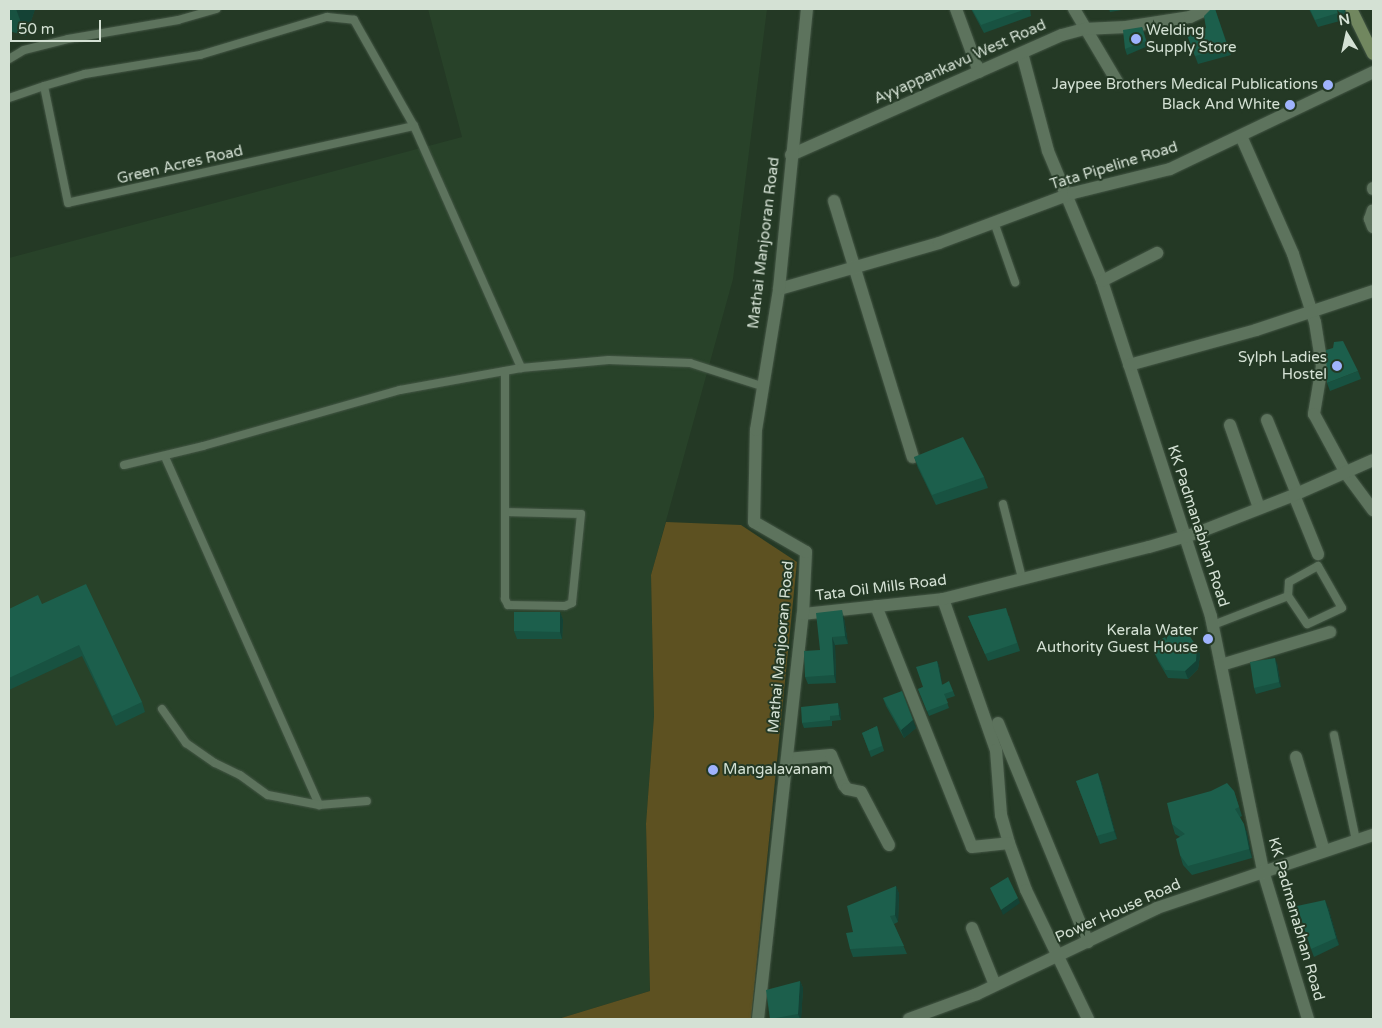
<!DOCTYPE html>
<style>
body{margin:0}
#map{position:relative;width:1382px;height:1028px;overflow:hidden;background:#243925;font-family:"Varela Round",sans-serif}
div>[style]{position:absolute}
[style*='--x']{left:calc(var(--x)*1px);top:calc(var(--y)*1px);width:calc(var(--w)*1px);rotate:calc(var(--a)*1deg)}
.built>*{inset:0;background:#284229}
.green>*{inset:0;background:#5d5121}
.roads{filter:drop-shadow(0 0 1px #445645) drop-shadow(0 0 1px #445645)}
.service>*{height:8px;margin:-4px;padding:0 4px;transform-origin:4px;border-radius:4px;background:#5d735d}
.minor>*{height:12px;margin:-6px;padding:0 6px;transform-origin:6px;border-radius:6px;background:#5d735d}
.tertiary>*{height:12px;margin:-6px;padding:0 6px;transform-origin:6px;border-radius:6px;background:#5d735d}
.secondary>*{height:12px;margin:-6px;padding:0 6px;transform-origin:6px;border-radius:6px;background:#71875f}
.wall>*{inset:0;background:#185241}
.shaded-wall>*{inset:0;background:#144235}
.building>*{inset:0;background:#1c5f4c}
.dots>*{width:14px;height:14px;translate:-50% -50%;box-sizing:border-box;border:2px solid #243925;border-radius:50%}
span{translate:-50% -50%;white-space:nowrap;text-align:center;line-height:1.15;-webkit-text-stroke:4px #243925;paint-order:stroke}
.poi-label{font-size:15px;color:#d4e1d4}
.left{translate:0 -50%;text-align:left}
.right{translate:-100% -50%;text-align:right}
.street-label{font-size:15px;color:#d4e1d4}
.frame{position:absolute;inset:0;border:10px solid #d4e1d4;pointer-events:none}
.north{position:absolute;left:1322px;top:10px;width:50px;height:50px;-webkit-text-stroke:4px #243925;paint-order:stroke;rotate:350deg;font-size:14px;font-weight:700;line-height:20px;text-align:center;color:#d4e1d4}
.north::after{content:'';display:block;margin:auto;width:18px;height:22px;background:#d4e1d4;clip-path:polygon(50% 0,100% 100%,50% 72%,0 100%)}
.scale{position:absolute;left:10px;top:20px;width:91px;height:22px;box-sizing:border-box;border:2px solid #d4e1d4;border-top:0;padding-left:6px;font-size:15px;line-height:18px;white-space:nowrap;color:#d4e1d4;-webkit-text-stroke:4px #243925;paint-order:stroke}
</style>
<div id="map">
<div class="built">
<div style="clip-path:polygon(428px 9px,767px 9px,733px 279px,651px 575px,654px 716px,646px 824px,650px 991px,558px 1019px,9px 1019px,9px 258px,462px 137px)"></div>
</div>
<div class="green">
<div style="clip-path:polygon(666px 522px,741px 525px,797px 562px,751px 1019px,558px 1019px,650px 991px,646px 824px,654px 716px,651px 575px)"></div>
</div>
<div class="roads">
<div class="service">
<div style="--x:9;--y:59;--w:17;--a:-31"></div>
<div style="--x:24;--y:50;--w:45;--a:-14"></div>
<div style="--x:68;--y:39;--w:112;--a:-9.8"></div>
<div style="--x:178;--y:20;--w:40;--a:-16"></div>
<div style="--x:9;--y:98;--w:37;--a:-19"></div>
<div style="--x:414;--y:126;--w:354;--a:167.5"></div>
<div style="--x:68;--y:203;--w:119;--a:-101.6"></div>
<div style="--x:44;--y:86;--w:43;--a:-16.3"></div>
<div style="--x:85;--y:74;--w:117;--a:-9.4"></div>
<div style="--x:200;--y:55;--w:133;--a:-16.7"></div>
<div style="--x:327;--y:17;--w:27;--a:6"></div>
<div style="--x:354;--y:20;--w:122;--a:60.5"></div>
<div style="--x:414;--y:126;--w:265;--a:66.1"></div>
<div style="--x:994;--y:222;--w:64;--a:70.7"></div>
<div style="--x:165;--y:457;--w:381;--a:66.1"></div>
<div style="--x:319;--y:805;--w:48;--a:-4.8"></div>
<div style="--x:124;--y:465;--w:81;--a:-13.5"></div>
<div style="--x:203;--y:446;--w:205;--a:-15.9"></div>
<div style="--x:400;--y:390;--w:123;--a:-10.3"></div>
<div style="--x:521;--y:368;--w:88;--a:-5.2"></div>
<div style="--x:609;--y:360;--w:81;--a:2.1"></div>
<div style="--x:690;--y:363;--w:75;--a:17.9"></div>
<div style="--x:1003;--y:504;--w:76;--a:75.6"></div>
<div style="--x:505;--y:512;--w:76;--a:1.5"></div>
<div style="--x:581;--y:514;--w:89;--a:95.8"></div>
<div style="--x:572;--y:603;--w:8;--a:157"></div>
<div style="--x:565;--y:606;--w:57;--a:-179"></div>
<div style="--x:508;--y:605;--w:7;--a:-117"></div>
<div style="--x:505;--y:599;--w:228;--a:-90"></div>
<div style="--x:1213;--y:625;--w:80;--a:-21.1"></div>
<div style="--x:1288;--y:596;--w:14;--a:-86"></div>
<div style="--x:1289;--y:582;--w:33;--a:-29"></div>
<div style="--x:1318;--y:566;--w:48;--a:60.3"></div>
<div style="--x:1342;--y:608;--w:38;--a:155"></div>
<div style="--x:1307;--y:624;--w:34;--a:-124"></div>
<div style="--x:162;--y:709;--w:42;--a:54.8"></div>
<div style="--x:186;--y:743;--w:35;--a:35"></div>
<div style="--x:215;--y:763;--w:28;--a:26"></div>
<div style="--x:240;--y:775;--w:34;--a:36"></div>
<div style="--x:268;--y:795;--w:52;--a:11.1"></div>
<div style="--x:1334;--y:735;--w:107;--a:78.2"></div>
</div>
<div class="minor">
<div style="--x:956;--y:9;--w:67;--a:69.9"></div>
<div style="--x:1074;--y:9;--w:86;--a:59.3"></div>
<div style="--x:1022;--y:53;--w:101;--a:75.1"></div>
<div style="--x:1048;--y:151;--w:141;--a:67.4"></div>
<div style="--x:1102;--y:281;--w:353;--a:72"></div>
<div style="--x:1211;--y:617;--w:259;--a:78.4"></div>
<div style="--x:1263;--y:871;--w:155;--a:73.1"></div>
<div style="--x:1241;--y:136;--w:129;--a:66.2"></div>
<div style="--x:1293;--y:254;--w:71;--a:72.1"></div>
<div style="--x:1315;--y:322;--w:45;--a:81"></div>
<div style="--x:1322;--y:366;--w:49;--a:99.5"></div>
<div style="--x:1314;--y:414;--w:69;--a:61.6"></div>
<div style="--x:1347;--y:475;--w:44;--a:53.4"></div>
<div style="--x:791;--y:155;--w:296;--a:-23.9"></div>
<div style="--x:1062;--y:35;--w:23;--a:-15"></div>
<div style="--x:1084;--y:29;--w:42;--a:-2.7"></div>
<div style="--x:1126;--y:27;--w:65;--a:-8.9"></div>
<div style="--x:1190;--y:17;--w:19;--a:-25"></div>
<div style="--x:1373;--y:188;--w:1;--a:90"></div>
<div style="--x:834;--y:201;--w:268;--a:72.9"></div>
<div style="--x:1373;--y:227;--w:9;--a:-111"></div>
<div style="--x:1370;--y:219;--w:9;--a:-72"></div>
<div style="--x:1102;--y:281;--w:62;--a:-27"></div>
<div style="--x:779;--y:289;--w:166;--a:-16"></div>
<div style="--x:939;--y:243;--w:143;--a:-20.5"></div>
<div style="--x:1073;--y:193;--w:100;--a:-13.9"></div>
<div style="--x:1170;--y:169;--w:225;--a:-25.5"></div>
<div style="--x:1129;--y:365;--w:132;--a:-15.4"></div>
<div style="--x:1256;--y:330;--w:123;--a:-18.4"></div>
<div style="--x:1267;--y:420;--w:80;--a:67.9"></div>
<div style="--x:1230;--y:425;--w:88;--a:70.7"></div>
<div style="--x:1294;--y:495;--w:64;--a:67.9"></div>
<div style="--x:943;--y:599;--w:160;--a:70.7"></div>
<div style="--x:996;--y:750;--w:65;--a:85.6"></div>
<div style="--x:1001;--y:815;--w:29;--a:74"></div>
<div style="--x:1009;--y:843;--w:50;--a:70.1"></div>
<div style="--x:1026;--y:890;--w:143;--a:64.3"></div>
<div style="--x:876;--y:606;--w:259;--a:68.3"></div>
<div style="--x:972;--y:847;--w:37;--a:-6"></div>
<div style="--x:803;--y:614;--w:141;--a:-6.1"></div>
<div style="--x:943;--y:599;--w:212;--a:-14.2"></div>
<div style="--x:1149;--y:547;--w:50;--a:-16.3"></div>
<div style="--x:1197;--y:533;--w:104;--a:-21.4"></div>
<div style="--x:1294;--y:495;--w:86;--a:-23.9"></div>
<div style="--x:1221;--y:665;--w:114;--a:-16.8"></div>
<div style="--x:998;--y:723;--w:237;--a:67.7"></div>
<div style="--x:1296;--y:757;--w:98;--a:73.4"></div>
<div style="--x:787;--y:759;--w:44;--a:-5.2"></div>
<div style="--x:831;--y:755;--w:33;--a:67"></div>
<div style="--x:844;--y:785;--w:5;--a:53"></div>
<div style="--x:847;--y:789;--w:14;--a:12"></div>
<div style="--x:861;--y:792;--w:60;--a:62.2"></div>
<div style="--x:972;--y:928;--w:61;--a:68"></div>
<div style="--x:909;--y:1019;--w:72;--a:-20.2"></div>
<div style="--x:977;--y:994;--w:199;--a:-25.5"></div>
<div style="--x:1157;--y:908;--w:228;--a:-18.7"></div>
</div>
<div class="tertiary">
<div style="--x:758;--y:1019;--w:407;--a:-83.7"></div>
<div style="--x:803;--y:614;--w:62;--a:-87.2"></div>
<div style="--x:806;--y:552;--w:60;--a:-150"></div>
<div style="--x:754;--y:522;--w:92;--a:-88.8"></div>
<div style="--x:756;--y:430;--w:143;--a:-80.7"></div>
<div style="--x:779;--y:289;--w:281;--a:-84.3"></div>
</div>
<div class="secondary">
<div style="--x:1351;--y:9;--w:50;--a:63.9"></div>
</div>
</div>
<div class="wall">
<div style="clip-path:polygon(9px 9px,35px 9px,26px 36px,9px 31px)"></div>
<div style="clip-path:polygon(971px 9px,1030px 9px,1031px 16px,984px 33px)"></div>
<div style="clip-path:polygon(1109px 9px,1122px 9px,1122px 10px,1110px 12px)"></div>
<div style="clip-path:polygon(1215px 9px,1231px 55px,1198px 64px,1190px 43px,1206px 28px)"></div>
<div style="clip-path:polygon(1309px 9px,1345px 9px,1347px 19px,1318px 27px)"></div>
<div style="clip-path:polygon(1142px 27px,1148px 46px,1127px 55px,1125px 49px)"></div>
<div style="clip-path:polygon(1358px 371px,1361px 379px,1330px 391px,1327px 383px)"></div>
<div style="clip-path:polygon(914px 457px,984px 477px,988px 488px,936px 505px,918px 468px)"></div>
<div style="clip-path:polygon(42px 604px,142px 702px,145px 712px,116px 726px,82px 656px,9px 690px,9px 609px)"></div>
<div style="clip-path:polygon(560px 612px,563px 620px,562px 639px,517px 639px,514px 631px)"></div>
<div style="clip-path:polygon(968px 616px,1009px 616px,1020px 651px,988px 661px)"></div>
<div style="clip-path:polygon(844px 618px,848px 644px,835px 645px,836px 683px,808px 684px,805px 677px,820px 650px)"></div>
<div style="clip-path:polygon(1197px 647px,1200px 655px,1198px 669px,1188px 679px,1168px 678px,1158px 661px,1155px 654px)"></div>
<div style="clip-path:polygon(937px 661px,939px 666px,942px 684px,953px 691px,955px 696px,946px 699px,949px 708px,929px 716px,918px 689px,923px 687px)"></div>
<div style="clip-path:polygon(1277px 663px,1281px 687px,1256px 694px,1254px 688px)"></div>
<div style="clip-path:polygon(883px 698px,916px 728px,904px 738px,886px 706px)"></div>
<div style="clip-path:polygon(840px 708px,841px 720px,832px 721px,832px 726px,804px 728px,802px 723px)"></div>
<div style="clip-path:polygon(877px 726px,884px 751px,871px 757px,862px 733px)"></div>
<div style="clip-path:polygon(1076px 781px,1101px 781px,1117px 839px,1100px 844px)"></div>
<div style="clip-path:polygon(1234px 791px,1242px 816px,1240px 817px,1247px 833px,1252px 858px,1192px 875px,1183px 865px,1180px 855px,1180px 837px,1175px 834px,1172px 824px)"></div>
<div style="clip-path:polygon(896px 886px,899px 894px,898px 922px,894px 924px,907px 954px,853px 957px,850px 949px,853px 932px)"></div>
<div style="clip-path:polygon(1328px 907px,1339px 945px,1314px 957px,1311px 949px)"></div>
<div style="clip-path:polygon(800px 981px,803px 988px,801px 1019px,771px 1019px)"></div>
</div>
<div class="shaded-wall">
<div style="clip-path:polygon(16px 9px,35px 9px,26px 36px)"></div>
<div style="clip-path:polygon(842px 610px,844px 618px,848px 644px,845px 636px)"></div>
<div style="clip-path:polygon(560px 612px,563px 620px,562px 639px,560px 632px)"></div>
<div style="clip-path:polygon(832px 637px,835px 645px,836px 683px,834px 675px)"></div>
<div style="clip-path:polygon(1197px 647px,1200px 655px,1198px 669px,1188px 679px,1185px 671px)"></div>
<div style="clip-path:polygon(1275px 658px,1277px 663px,1281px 687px,1279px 682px)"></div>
<div style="clip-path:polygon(937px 661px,939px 666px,943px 690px,942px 685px)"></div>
<div style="clip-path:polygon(838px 703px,840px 708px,841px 720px,839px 715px)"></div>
<div style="clip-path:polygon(913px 720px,916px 728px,904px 738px,901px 730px)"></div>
<div style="clip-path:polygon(1098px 773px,1101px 781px,1117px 839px,1114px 831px)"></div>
<div style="clip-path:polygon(1244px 824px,1247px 833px,1252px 858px,1249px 849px)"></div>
<div style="clip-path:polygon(896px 886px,899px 894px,898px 922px,895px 915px)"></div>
<div style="clip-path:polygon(1018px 898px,1020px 903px,1003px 915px,1001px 910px)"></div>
<div style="clip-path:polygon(1325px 900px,1328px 907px,1339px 945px,1336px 938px)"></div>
<div style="clip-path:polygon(800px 981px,803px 988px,801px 1019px,800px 1019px,798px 1014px)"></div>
</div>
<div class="building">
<div style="clip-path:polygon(972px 9px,1026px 9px,981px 25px)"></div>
<div style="clip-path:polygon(1211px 9px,1215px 9px,1228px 48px,1195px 56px,1187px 35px,1206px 28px,1204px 16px)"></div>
<div style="clip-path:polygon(1310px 9px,1344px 9px,1344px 11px,1315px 20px)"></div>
<div style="clip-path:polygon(1142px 27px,1146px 41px,1125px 49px,1123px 30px)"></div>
<div style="clip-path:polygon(1343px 341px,1358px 371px,1327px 383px,1326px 350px,1333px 348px,1334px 342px)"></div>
<div style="clip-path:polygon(963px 437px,984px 477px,932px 495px,914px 457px)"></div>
<div style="clip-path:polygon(86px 584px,142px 702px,112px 716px,79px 645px,9px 678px,9px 609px,38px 595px,42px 604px)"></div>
<div style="clip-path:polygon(1006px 608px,1017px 643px,985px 654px,968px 616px)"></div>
<div style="clip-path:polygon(842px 610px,845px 636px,832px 637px,834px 675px,805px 677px,804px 651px,820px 650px,816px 613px)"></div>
<div style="clip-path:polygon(514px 612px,560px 612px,560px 632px,514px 631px)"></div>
<div style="clip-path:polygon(1176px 631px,1189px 635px,1197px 647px,1196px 661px,1185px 671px,1165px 670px,1155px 654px,1158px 641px)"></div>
<div style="clip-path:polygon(1275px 658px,1279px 682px,1254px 688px,1250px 662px)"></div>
<div style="clip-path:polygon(937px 661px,942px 685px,949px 681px,953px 691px,944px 694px,948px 703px,927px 711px,918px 689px,923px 687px,916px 667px)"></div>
<div style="clip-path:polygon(902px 691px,913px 720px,901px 730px,883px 698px)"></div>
<div style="clip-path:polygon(838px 703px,839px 715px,830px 716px,830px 720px,802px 723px,801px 707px)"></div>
<div style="clip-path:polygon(877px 726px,882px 746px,869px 751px,862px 733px)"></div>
<div style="clip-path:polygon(1098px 773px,1114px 831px,1097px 836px,1076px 781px)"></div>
<div style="clip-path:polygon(1227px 783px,1234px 791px,1239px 807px,1235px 809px,1244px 824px,1249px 849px,1188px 866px,1180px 855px,1176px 839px,1185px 834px,1172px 824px,1167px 803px,1211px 791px)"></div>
<div style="clip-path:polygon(1008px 877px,1018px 898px,1001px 910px,990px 888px)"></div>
<div style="clip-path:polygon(896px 886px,895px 915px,890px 916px,904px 946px,850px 949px,846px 933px,853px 932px,847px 906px)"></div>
<div style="clip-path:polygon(1325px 900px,1336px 938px,1311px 949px,1297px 906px)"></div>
<div style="clip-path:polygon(800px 981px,798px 1014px,770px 1019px,766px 990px)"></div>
</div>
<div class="dots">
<div style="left:1136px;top:39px;background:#9fb3fd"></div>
<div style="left:1328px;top:85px;background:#9fb3fd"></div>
<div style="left:1290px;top:105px;background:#9fb3fd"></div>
<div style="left:1337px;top:366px;background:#9fb3fd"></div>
<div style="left:1208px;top:639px;background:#9fb3fd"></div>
<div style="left:713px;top:770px;background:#9fb3fd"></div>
</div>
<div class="poi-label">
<span class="left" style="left:1146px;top:39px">Welding<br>Supply Store</span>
<span class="right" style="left:1318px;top:85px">Jaypee Brothers Medical Publications</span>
<span class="right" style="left:1280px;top:105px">Black And White</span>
<span class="right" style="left:1327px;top:366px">Sylph Ladies<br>Hostel</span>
<span class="right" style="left:1198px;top:639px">Kerala Water<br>Authority Guest House</span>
<span class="left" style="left:723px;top:770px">Mangalavanam</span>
</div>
<div class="street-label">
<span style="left:960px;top:62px;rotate:-24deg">Ayyappankavu West Road</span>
<span style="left:180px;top:165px;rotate:-13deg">Green Acres Road</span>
<span style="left:1114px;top:166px;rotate:-17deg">Tata Pipeline Road</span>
<span style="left:764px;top:243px;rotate:-83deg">Mathai Manjooran Road</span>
<span style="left:1198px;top:526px;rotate:72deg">KK Padmanabhan Road</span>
<span style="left:881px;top:588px;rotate:-7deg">Tata Oil Mills Road</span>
<span style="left:781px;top:647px;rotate:-85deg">Mathai Manjooran Road</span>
<span style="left:1118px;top:911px;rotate:-24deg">Power House Road</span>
<span style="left:1296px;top:919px;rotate:74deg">KK Padmanabhan Road</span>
</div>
<div class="frame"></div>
<div class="north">N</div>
<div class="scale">50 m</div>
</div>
